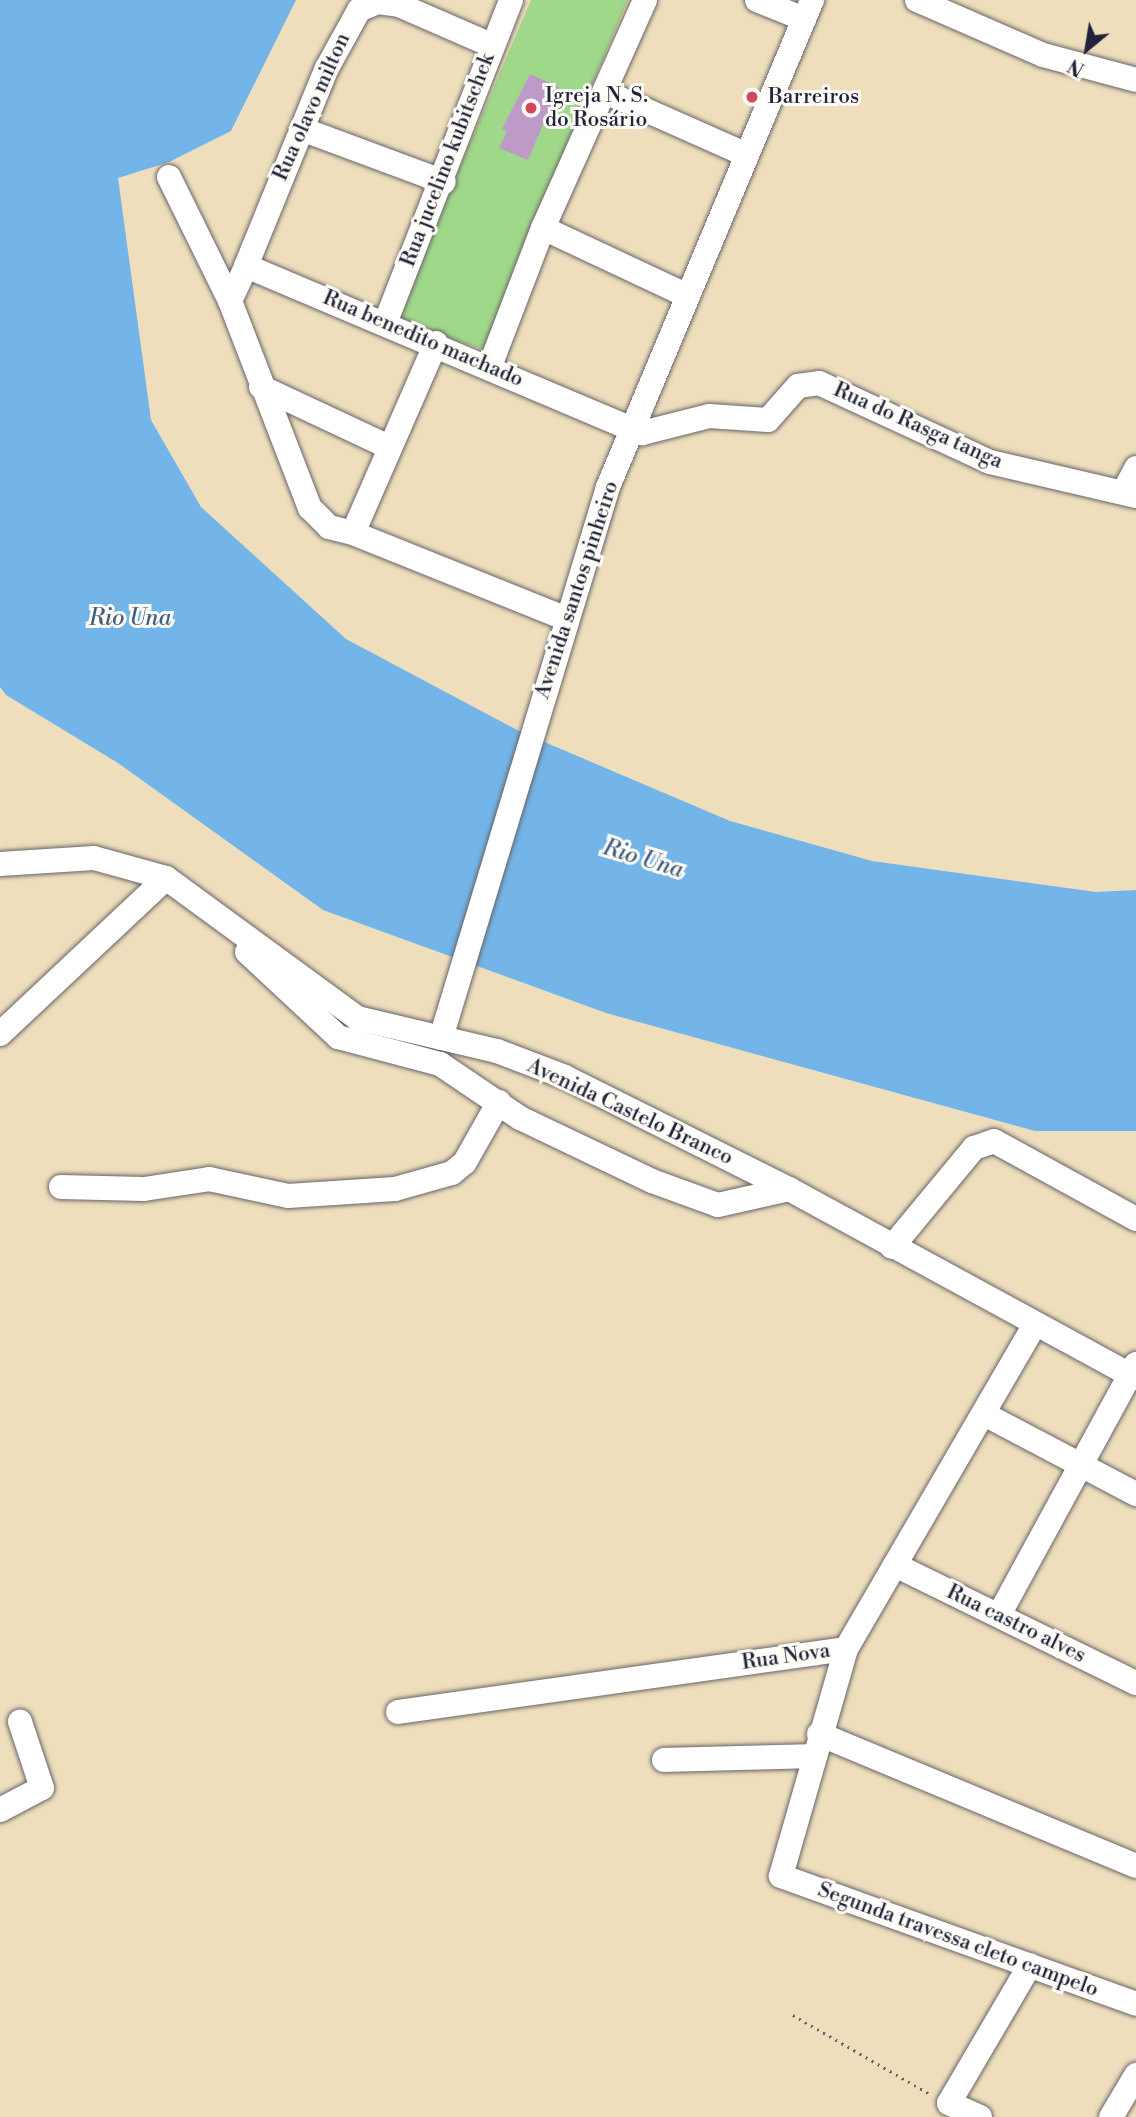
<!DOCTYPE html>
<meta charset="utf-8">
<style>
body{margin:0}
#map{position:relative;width:1136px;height:2117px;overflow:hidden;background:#eedebc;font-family:"Libre Bodoni",serif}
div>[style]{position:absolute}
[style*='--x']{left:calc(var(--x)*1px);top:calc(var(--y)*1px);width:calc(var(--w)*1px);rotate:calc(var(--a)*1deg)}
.green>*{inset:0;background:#a0d88a}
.water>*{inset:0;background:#73b5e8}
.building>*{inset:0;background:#be9ac6}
.path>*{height:2.5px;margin-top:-1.25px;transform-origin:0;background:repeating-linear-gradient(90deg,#696468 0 2px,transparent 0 7px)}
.roads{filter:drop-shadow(0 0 2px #696468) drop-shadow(0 0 2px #696468)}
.minor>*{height:24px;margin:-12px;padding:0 12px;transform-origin:12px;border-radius:12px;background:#fff}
.dots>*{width:19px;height:19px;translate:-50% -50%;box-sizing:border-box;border:4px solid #fdfcf7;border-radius:50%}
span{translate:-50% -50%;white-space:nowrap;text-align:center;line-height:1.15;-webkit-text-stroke:6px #fdfcf7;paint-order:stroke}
.poi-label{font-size:21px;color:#22223b}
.left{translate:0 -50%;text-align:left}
.street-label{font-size:21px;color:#22223b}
.water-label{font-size:23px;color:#425d80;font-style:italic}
.north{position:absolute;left:1052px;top:14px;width:70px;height:70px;-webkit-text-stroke:5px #fdfcf7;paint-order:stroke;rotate:210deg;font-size:19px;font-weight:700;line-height:28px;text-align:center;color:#22223b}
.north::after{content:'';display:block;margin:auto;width:24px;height:32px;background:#22223b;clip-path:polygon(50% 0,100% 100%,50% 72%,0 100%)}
</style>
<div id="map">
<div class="green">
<div style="clip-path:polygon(531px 0,628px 0,533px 224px,494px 352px,394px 322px)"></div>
</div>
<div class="water">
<div style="clip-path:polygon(0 0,296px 0,231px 131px,169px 162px,118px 178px,151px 420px,201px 507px,346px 639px,521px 732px,730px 821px,872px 861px,1096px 892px,1136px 890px,1136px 1131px,1035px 1131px,606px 1013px,323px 910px,118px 763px,6px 695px,0 687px)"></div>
</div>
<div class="building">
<div style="clip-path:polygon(530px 74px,559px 87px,528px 160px,499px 148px,507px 131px,502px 129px)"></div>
</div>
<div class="path">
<div style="--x:793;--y:2015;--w:158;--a:30"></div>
</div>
<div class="roads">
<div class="minor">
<div style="--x:757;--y:0;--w:51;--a:22"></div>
<div style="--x:917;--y:0;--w:137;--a:23.6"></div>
<div style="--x:1043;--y:55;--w:96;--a:15"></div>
<div style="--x:605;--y:92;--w:155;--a:23.9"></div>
<div style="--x:304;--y:130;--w:149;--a:20.4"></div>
<div style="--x:169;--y:177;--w:138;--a:63.8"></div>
<div style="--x:230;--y:301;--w:222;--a:68.9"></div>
<div style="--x:310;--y:508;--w:27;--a:45"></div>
<div style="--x:329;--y:527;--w:25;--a:14"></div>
<div style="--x:543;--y:228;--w:158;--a:25.1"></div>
<div style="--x:246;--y:266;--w:214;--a:-67.8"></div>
<div style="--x:327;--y:68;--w:66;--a:-61.1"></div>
<div style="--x:359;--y:10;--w:21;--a:-23"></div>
<div style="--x:378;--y:2;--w:21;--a:8"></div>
<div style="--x:399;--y:5;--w:100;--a:23.5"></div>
<div style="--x:230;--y:301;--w:38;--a:-65"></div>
<div style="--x:246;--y:266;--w:430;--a:22.9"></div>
<div style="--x:642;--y:433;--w:69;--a:-14.2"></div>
<div style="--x:709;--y:416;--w:59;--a:3.9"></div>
<div style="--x:768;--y:420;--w:45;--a:-48.6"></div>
<div style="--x:798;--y:386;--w:21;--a:-8"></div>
<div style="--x:819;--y:383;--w:188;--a:24.8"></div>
<div style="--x:990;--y:462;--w:150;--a:13.1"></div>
<div style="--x:386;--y:321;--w:344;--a:-68.7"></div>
<div style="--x:436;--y:343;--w:207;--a:113.6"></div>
<div style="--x:353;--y:533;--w:227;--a:21.9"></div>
<div style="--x:490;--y:366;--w:148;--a:-69"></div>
<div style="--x:543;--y:228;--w:250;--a:-65.9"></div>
<div style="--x:261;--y:387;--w:141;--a:25.1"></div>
<div style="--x:1124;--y:491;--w:26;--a:-62"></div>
<div style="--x:0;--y:864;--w:94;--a:-3.7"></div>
<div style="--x:94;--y:858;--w:75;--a:15.5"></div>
<div style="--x:166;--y:878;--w:237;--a:36.2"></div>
<div style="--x:357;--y:1018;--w:144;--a:13.3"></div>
<div style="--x:497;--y:1051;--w:73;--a:20.9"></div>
<div style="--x:565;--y:1077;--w:250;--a:26.6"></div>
<div style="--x:789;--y:1189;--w:395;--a:28.6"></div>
<div style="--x:247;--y:952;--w:125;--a:43"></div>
<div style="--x:338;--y:1037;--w:106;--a:14.8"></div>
<div style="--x:440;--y:1064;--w:97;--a:34"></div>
<div style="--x:520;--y:1118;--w:146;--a:25.5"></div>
<div style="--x:652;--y:1181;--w:70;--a:20"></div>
<div style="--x:718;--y:1205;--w:73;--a:-12.7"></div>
<div style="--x:0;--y:1034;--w:228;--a:-43.2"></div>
<div style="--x:441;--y:1038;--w:576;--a:-73.14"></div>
<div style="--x:608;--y:487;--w:528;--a:-67.27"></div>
<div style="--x:61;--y:1187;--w:83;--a:1.4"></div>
<div style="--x:144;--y:1189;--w:66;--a:-8.7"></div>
<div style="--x:209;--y:1179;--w:81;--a:12.1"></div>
<div style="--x:288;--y:1196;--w:107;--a:-3.7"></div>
<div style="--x:395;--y:1189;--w:59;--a:-15.7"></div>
<div style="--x:452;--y:1173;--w:17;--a:-40"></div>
<div style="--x:465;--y:1162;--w:69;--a:-60.5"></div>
<div style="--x:892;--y:1247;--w:129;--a:-50.4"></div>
<div style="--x:974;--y:1148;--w:21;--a:-19"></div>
<div style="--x:994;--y:1141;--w:162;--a:28.8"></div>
<div style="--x:1034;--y:1326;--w:374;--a:120.2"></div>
<div style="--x:846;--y:1649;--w:236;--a:106"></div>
<div style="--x:781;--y:1876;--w:377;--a:19.8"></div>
<div style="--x:984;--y:1414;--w:172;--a:27.8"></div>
<div style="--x:895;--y:1565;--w:268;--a:26.1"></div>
<div style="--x:999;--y:1615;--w:286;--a:-61.4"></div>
<div style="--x:398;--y:1712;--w:452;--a:-8"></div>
<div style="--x:819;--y:1734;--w:343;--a:22.6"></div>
<div style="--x:664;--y:1760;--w:151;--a:-1.5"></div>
<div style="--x:0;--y:1810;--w:47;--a:-27.6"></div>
<div style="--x:42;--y:1788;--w:70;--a:-108.4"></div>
<div style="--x:980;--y:2117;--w:34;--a:-156"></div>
<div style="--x:949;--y:2103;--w:160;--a:-59.6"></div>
<div style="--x:1111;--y:2117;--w:49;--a:-59.2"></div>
</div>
</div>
<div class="dots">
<div style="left:752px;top:97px;background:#d1495b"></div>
<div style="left:531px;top:108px;background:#d1495b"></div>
</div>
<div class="poi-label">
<span class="left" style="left:545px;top:108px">Igreja N. S.<br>do Rosário</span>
<span class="left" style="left:768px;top:97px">Barreiros</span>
</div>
<div class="street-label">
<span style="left:312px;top:107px;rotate:-66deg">Rua olavo milton</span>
<span style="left:448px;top:160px;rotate:-69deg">Rua jucelino kubitschek</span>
<span style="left:423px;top:339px;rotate:23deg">Rua benedito machado</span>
<span style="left:918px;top:426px;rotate:24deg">Rua do Rasga tanga</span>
<span style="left:577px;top:590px;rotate:-72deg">Avenida santos pinheiro</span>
<span style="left:630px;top:1112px;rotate:25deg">Avenida Castelo Branco</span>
<span style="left:1016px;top:1624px;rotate:26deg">Rua castro alves</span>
<span style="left:786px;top:1657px;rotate:-8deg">Rua Nova</span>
<span style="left:958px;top:1940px;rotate:20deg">Segunda travessa cleto campelo</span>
</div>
<div class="water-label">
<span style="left:130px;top:618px">Rio Una</span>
<span style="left:643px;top:859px;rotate:17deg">Rio Una</span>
</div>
<div class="north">N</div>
</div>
